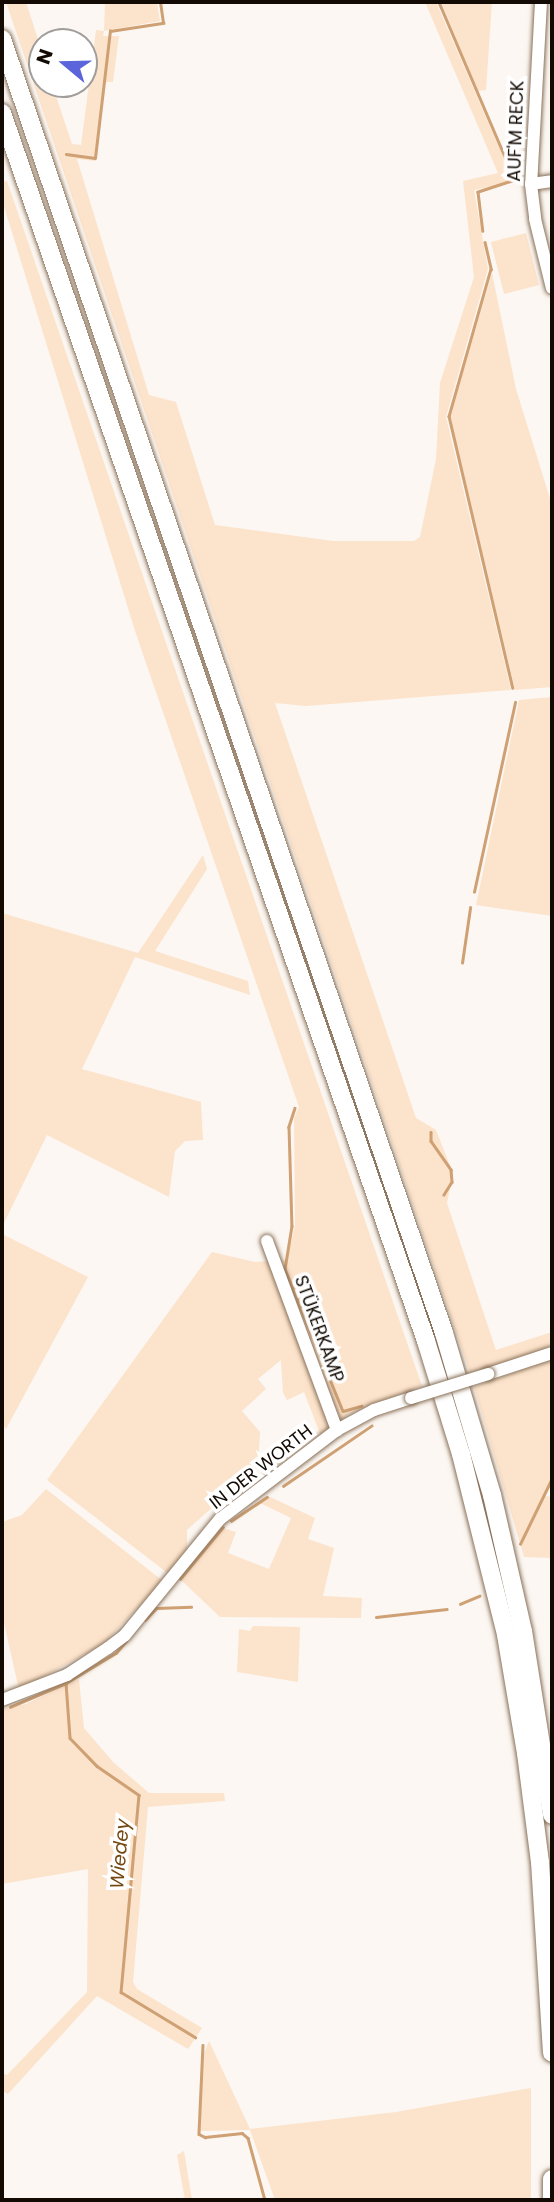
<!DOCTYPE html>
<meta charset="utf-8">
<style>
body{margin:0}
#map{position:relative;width:554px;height:2202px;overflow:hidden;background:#fcf7f2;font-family:Poppins,sans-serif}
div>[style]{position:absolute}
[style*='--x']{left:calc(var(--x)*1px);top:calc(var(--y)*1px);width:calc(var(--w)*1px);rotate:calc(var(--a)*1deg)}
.green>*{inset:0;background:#fce3cb}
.stream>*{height:2.5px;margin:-1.25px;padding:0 1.25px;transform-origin:1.25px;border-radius:1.25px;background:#cea073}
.roads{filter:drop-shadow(0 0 2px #897159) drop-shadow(0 0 2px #897159)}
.minor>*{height:12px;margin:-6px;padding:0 6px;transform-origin:6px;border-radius:6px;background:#fff}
.highway>*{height:18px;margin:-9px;padding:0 9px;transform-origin:9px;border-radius:9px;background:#fff}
.bridges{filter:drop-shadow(0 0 2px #897159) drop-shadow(0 0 2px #897159)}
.minor-bridge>*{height:12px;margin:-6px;padding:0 6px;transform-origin:6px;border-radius:6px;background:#fff}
span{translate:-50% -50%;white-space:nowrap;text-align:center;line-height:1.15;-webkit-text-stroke:7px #fff;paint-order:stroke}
.street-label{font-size:18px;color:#120a03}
.water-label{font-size:19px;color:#744813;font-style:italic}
.frame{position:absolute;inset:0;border:4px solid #120a03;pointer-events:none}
.north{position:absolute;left:28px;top:28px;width:70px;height:70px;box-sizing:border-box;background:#fff;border:2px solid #a09d9a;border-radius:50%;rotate:289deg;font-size:19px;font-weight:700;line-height:28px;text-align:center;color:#120a03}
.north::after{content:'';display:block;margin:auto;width:24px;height:32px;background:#5c64dc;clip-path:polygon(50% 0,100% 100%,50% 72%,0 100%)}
</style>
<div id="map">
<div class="green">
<div style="clip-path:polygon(6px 2px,26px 2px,42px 52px,42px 84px,52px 84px,72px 144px,81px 145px,96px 30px,104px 31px,105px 2px,157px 2px,160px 21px,104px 31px,103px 36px,119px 36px,113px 82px,103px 82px,96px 161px,77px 159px,149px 395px,176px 402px,215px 525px,333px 541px,414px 541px,420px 537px,436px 459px,440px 383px,474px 277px,463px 181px,498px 173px,425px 2px,436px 2px,514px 182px,474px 190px,488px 269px,446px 417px,511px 690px,306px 706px,275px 703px,416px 1118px,436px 1130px,453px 1173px,447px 1203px,496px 1350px,552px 1332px,552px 1348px,470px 1373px)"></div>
<div style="clip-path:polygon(441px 2px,492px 2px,486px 90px,478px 91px)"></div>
<div style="clip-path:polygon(7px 181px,422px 1386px,349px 1414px,321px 1436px,304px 1392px,287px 1400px,283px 1393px,281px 1360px,258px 1379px,266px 1389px,242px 1411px,260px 1432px,258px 1467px,187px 1530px,187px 1554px,170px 1575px,47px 1480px,212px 1252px,255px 1262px,287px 1260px,295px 1225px,294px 1118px,299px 1107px,136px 634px,2px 200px,2px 182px)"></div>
<div style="clip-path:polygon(526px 233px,539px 285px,504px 294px,491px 242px)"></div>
<div style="clip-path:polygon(492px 273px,516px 389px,552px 505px,552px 687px,515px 690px,450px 416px)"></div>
<div style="clip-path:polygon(552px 697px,552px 916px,476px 905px,519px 700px)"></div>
<div style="clip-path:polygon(203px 855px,207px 869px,155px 951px,248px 981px,250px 995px,135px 957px,82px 1069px,201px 1102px,203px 1140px,185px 1141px,175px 1151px,169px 1197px,47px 1135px,2px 1227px,2px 913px,138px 953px)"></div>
<div style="clip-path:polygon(2px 1234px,88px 1277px,6px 1429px,2px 1423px)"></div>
<div style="clip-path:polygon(552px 1359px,552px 1481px,545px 1496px,552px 1497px,552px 1558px,524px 1557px,474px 1387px)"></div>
<div style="clip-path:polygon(46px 1489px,163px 1581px,103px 1644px,19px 1690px,2px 1614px,2px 1522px,22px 1515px)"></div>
<div style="clip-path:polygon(270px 1497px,315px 1518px,308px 1539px,334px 1548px,323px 1596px,362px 1598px,361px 1618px,220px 1617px,181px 1580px,223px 1528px,236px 1532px,228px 1553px,269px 1569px,291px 1518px,260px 1503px)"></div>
<div style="clip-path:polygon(253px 1626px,300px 1627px,298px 1682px,237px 1672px,239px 1629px,250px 1631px)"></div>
<div style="clip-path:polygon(79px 1679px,84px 1728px,113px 1762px,149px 1793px,224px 1793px,225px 1801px,148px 1807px,133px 1982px,137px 1989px,202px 2028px,188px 2049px,97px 1996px,8px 2094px,2px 2091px,2px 2073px,7px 2075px,87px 1992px,88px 1869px,2px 1884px,2px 1709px,26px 1704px)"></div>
<div style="clip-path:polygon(209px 2041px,250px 2129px,396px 2112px,531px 2088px,531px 2200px,275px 2200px,250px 2130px,200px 2131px,203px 2056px)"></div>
<div style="clip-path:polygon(184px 2151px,192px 2200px,185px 2200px,177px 2155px)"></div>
</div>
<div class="stream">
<div style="--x:439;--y:2;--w:194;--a:66.9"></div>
<div style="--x:515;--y:180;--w:39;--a:162"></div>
<div style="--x:478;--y:192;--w:39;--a:83"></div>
<div style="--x:66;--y:154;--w:29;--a:8"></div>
<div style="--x:95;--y:158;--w:128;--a:-83.3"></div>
<div style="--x:110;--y:31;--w:54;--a:-8.6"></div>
<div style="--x:163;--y:23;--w:21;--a:-98"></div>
<div style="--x:485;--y:242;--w:28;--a:77"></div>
<div style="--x:491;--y:269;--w:153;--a:105.9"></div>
<div style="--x:449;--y:416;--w:279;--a:76.8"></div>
<div style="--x:474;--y:892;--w:194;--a:-77.8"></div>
<div style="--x:462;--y:963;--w:56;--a:-81.7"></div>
<div style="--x:295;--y:1108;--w:20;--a:108"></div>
<div style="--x:289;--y:1127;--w:99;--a:88.3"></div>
<div style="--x:292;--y:1226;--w:44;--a:99.2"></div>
<div style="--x:285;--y:1269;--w:153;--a:67.8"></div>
<div style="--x:343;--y:1411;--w:19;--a:-16"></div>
<div style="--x:431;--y:1132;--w:9;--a:90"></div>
<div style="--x:431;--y:1141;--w:35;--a:55"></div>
<div style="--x:451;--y:1170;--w:12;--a:85"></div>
<div style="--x:452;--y:1182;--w:15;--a:122"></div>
<div style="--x:283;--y:1486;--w:107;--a:-34.3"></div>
<div style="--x:231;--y:1521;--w:43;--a:-33.7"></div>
<div style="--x:520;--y:1544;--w:73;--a:-64.1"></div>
<div style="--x:180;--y:1579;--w:67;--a:-50.4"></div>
<div style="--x:460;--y:1604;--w:21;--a:-23"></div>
<div style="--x:376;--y:1617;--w:71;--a:-6.4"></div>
<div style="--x:145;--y:1620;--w:16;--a:-47"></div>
<div style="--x:156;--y:1608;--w:35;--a:-2"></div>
<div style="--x:66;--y:1683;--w:55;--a:85.8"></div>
<div style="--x:70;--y:1738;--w:39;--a:46"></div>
<div style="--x:97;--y:1766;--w:51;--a:34.6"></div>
<div style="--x:139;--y:1795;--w:198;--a:95.2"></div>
<div style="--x:121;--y:1992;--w:87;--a:31.3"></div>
<div style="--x:10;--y:1707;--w:61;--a:-23.2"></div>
<div style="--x:66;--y:1683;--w:58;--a:-31"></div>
<div style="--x:116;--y:1653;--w:17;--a:-50"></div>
<div style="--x:203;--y:2045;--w:89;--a:92.6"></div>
<div style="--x:199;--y:2134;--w:7;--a:27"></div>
<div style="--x:205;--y:2137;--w:37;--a:-6"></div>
<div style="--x:242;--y:2133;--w:8;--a:40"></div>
<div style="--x:248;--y:2138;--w:64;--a:74.7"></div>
</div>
<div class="roads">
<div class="minor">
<div style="--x:541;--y:2;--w:182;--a:93.1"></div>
<div style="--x:531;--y:184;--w:35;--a:83"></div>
<div style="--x:535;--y:219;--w:71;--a:76.2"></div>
<div style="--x:531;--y:184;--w:21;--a:-8"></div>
<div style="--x:267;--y:1241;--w:202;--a:69.7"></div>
<div style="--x:488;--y:1374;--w:67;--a:-18.2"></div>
<div style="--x:2;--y:1700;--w:70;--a:-21"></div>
<div style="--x:67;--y:1675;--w:49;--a:-33.4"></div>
<div style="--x:108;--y:1648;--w:21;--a:-37"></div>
<div style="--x:125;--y:1635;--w:150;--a:-50.7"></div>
<div style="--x:220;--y:1519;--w:147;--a:-37.3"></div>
<div style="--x:337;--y:1430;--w:42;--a:-28.4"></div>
<div style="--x:374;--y:1410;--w:39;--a:-18"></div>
</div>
<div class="highway">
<div style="--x:2;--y:39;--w:1367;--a:71.14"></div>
<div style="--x:444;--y:1333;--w:169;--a:73.5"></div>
<div style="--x:492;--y:1495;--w:139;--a:77.2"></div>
<div style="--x:523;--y:1631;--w:186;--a:81"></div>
<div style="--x:2;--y:113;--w:1299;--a:70.95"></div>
<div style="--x:426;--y:1341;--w:118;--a:72.8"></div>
<div style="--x:461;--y:1454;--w:187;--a:76"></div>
<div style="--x:506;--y:1635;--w:120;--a:80.4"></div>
<div style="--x:526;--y:1753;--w:110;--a:82.7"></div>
<div style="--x:540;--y:1862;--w:191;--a:86.4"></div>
<div style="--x:552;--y:2200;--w:21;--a:-90"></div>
</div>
</div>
<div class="bridges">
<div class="minor-bridge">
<div style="--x:411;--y:1398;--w:81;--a:-17.3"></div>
</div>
</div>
<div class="street-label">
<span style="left:516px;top:131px;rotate:-88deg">AUF'M RECK</span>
<span style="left:319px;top:1329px;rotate:70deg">STÜKERKAMP</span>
<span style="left:261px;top:1467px;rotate:-38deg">IN DER WORTH</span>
</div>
<div class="water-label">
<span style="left:120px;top:1854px;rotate:-85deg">Wiedey</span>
</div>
<div class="frame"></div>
<div class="north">N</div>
</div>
